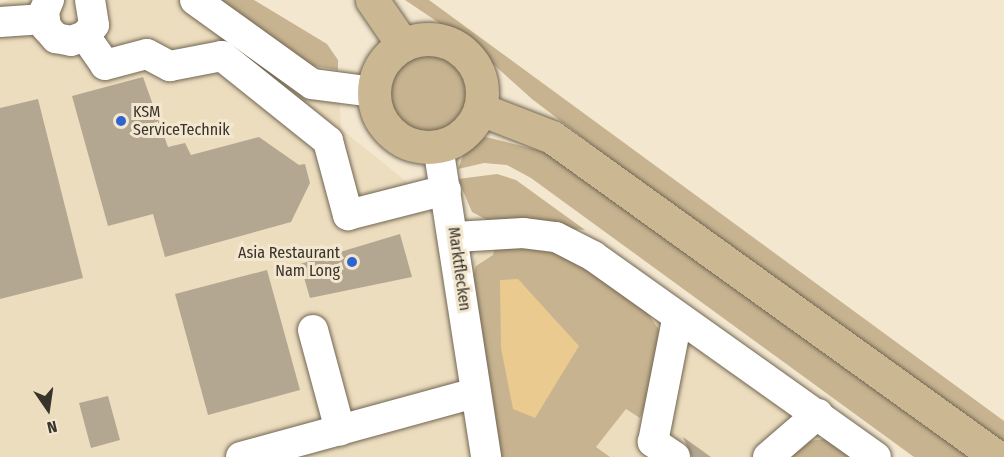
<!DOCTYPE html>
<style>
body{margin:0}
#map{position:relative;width:1004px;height:457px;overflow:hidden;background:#f3e7d0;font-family:"Fira Sans Condensed",sans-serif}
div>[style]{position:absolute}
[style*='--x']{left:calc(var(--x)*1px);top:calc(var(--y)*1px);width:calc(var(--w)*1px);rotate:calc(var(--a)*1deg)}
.built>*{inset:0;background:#edddbf}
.green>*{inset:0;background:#c7b390}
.round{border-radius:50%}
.water>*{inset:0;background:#ebca8f}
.building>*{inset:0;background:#b3a792}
.roads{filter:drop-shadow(0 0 2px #716652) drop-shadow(0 0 2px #716652)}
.minor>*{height:30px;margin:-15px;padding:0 15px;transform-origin:15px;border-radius:15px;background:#fff}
.major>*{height:33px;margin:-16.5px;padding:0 16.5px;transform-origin:16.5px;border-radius:16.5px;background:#cbb892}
.major>.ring{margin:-16.5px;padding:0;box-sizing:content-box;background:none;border:33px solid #cbb892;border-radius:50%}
.dots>*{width:16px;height:16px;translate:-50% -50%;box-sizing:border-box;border:3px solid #f3e7d0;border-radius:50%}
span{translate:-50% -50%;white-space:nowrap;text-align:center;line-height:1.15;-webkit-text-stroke:6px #f3e7d0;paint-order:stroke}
.poi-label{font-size:16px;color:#39342b}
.left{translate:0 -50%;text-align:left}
.right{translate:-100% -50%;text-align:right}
.street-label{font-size:16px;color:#39342b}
.north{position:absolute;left:18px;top:379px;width:60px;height:60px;-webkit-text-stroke:4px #f3e7d0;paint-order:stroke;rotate:167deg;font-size:16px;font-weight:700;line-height:24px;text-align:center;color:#39342b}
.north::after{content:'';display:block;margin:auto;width:21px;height:27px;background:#39342b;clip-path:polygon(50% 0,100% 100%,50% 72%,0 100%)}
</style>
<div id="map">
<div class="built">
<div style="clip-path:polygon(9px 0,209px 0,307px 65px,338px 70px,341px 129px,407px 182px,424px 204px,439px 244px,469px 268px,478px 254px,491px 248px,568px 255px,857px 457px,0 457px,0 4px)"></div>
</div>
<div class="green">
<div style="clip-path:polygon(209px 0,254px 0,327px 44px,338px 60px,338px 70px,307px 65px)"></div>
<div style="clip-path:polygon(405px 0,429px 0,1004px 421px,1004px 447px,685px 216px,532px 99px,472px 45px)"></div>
<div class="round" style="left:387px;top:52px;width:80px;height:80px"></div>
<div style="clip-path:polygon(486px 137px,545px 152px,975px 457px,914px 457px,531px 178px,507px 165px,484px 163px,458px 169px,468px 142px)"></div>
<div style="clip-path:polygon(497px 174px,516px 180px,585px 230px,489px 221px,472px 212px,458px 179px)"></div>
<div style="clip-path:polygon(508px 246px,568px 255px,641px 304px,662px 334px,655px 383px,640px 418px,626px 409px,596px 447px,610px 457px,500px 457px,472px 278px,476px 266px,493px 255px,495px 247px)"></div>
<div style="clip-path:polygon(825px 439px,857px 457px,787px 457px,809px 441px)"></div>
</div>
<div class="water">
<div style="clip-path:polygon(518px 279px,579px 346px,535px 418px,513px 409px,501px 348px,500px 280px)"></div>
</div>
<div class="building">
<div style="clip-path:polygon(143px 77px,168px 147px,185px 143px,191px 155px,259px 137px,299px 165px,305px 164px,310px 183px,291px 222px,165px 257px,153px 214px,108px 226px,72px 96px)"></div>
<div style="clip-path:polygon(38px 99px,83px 278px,0 299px,0 108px)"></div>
<div style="clip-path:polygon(400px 234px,412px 277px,310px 298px,300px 264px)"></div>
<div style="clip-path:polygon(267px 270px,300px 390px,208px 415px,175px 294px)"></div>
<div style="clip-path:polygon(108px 396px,120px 440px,91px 448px,79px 403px)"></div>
<div style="clip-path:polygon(683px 437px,711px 457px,692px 457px)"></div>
</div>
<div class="roads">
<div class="minor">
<div style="--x:49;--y:0;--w:13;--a:113"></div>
<div style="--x:44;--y:12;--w:15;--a:82"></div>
<div style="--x:46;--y:27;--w:15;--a:48"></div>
<div style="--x:56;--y:38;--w:15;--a:11"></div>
<div style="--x:71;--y:41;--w:15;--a:-20"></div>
<div style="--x:85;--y:36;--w:14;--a:-51"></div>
<div style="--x:94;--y:25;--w:25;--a:-99"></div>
<div style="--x:195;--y:0;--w:144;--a:35.7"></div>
<div style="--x:312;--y:84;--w:63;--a:7.4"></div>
<div style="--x:0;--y:22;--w:44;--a:-3.9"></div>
<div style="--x:85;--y:36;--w:35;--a:55"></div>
<div style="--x:105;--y:65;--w:43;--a:-14.7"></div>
<div style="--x:147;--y:54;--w:26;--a:28"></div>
<div style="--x:170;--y:66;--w:53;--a:-10.9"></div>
<div style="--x:222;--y:56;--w:136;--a:38.7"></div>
<div style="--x:328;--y:141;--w:77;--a:74.9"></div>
<div style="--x:348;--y:215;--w:101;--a:-14.3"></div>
<div style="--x:438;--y:146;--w:315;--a:81.2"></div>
<div style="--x:455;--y:237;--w:68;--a:-3.4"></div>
<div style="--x:523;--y:233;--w:33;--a:7"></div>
<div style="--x:556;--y:237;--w:42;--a:27.2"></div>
<div style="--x:593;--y:256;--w:347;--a:35.4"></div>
<div style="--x:313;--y:330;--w:104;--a:74.9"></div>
<div style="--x:241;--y:457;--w:243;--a:-15.3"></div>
<div style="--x:675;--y:457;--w:27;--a:-146"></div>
<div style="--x:653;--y:442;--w:124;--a:-78.9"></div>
<div style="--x:768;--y:457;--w:66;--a:-40.7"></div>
</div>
<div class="major">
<div style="--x:372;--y:0;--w:55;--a:55.4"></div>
<div class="ring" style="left:374px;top:39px;width:75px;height:75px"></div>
<div style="--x:480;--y:109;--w:77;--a:21.3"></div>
<div style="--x:552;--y:137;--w:548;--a:35.72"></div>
</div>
</div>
<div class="dots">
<div style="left:121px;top:121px;background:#2e64d2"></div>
<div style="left:352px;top:262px;background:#2e64d2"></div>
</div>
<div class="poi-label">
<span class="left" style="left:133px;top:121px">KSM<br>ServiceTechnik</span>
<span class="right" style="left:340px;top:262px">Asia Restaurant<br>Nam Long</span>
</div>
<div class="street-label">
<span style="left:459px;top:269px;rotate:82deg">Marktflecken</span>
</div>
<div class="north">N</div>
</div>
